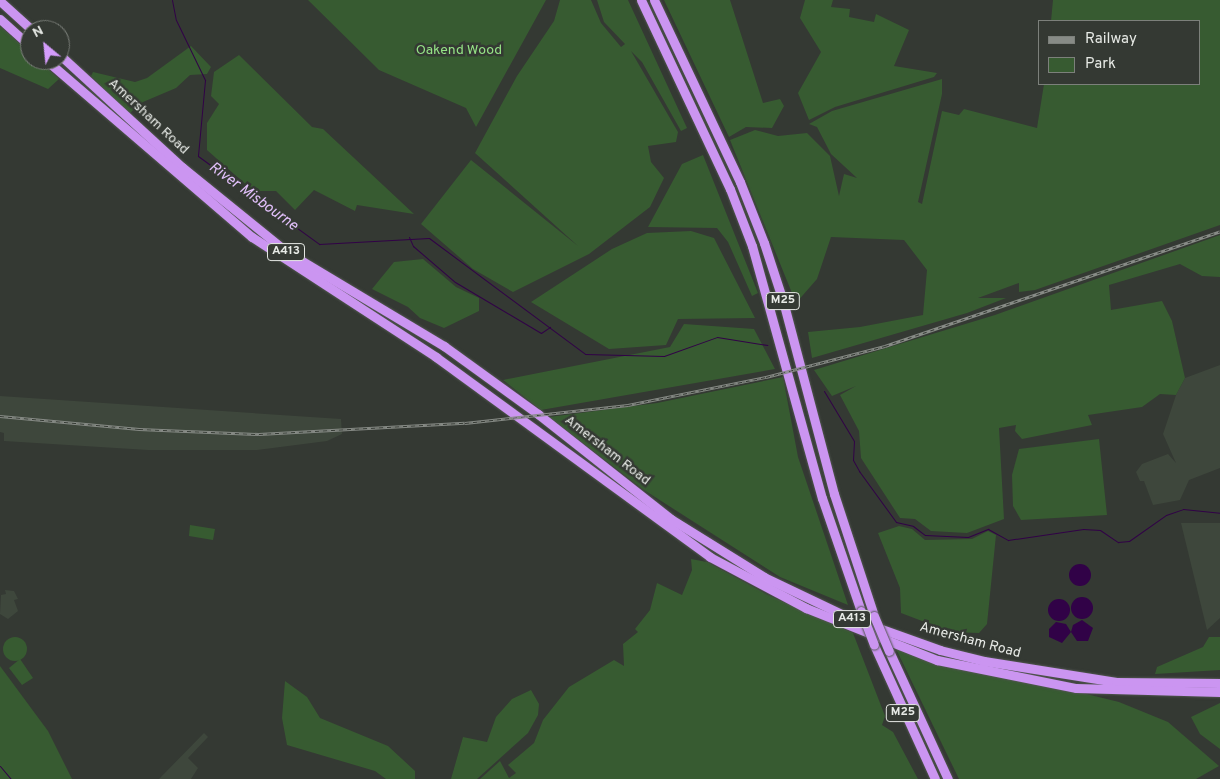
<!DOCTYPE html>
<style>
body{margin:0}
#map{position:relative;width:1220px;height:779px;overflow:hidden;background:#343933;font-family:Overpass,sans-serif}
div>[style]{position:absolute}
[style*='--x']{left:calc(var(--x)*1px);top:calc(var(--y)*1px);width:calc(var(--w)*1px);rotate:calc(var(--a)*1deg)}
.built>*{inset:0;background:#3e473c}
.green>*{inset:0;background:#375b31}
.round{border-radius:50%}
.water>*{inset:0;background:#310247}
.stream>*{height:1px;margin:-0.5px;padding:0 0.5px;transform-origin:0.5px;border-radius:0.5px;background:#310247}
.roads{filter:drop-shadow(0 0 1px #515550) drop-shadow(0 0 1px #515550)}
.highway>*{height:9px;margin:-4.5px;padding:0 4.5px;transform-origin:4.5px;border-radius:4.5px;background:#cb95f1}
.rail>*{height:3px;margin-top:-1.5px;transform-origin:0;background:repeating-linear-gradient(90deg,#343933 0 4px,#878b86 0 8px);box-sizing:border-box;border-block:1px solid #878b86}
.bridges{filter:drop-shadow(0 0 1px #515550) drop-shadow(0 0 1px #515550)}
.highway-bridge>*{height:9px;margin:-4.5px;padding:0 4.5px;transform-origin:4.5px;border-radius:4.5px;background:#cb95f1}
span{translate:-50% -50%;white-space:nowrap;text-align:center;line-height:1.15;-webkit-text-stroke:5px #343933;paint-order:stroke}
.shield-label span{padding:1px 4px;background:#343933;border:1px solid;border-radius:4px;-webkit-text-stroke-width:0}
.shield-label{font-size:12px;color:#e7eae6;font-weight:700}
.park-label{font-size:14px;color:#95e386}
.street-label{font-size:14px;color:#e7eae6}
.water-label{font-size:15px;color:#e2c0fb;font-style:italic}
.legend{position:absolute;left:1038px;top:20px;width:162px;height:65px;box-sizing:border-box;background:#343933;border:1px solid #7c807b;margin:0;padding:6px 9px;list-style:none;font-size:15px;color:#e7eae6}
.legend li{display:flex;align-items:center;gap:10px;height:25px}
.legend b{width:25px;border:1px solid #7c807b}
.north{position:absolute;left:20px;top:20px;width:50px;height:50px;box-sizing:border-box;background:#343933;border:1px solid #7c807b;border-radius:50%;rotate:332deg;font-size:14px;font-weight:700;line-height:20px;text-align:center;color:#e7eae6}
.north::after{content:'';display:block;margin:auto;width:18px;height:22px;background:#d49cfb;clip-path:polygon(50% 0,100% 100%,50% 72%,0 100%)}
</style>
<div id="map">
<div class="built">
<div style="clip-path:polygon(1220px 365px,1220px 468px,1189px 480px,1180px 500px,1153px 505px,1144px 481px,1140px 481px,1136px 472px,1142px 464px,1168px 454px,1176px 463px,1163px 434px,1176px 395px,1185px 378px)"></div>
<div style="clip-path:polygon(0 396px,341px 419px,342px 434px,327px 441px,257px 450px,148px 450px,4px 441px,4px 433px,0 432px)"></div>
<div style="clip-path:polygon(1181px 523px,1220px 523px,1220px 618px,1207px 630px)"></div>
<div style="clip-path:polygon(5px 590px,14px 591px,18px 599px,14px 600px,18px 611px,8px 619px,0 614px,1px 595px,6px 594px)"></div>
<div style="clip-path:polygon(204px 733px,208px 737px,188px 758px,198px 768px,191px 779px,159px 779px)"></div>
</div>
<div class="green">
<div style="clip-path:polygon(308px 0,546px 0,476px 127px,466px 108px,379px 70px)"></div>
<div style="clip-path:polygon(560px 0,591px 0,601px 23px,621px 47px,625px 44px,604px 22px,597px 0,628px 0,687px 128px,681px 131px,642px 62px,631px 51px,678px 132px,676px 142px,648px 146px,651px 162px,664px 178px,650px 207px,589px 254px,513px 292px,473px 269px,421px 224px,471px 160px,578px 246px,475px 153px,517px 76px,554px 21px)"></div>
<div style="clip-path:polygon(664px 0,730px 0,763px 103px,780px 99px,784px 106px,772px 128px,746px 127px,729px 137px)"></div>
<div style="clip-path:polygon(805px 0,833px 0,831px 7px,850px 9px,849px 17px,874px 22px,876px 14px,909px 30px,894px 66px,937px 73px,934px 77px,835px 107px,809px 120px,798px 93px,821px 52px,800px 18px)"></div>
<div style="clip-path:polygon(1053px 0,1220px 0,1220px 225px,1035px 290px,1019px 292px,1019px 283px,978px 298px,1006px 298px,967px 313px,812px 358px,808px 332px,860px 327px,923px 315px,927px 270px,904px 240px,831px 237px,817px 279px,796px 303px,730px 140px,755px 130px,778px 136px,807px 133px,830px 156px,839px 196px,844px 174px,857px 178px,831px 154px,817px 127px,809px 124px,832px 111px,942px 79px,942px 94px,918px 202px,922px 204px,942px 111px,959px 115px,964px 109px,1037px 128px,1044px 84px,1199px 84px,1199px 21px,1051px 21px)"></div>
<div style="clip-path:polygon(0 26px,30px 53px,30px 60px,38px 60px,59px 79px,48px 89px,0 68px)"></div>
<div style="clip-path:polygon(191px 46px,211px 67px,207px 74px,190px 75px,176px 88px,143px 102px,129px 114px,91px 76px,93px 72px,135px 82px,147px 78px)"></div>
<div style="clip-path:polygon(239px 55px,312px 127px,323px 129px,414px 214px,357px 205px,355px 211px,314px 190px,295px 210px,276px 191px,253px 191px,207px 150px,207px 123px,219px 104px,211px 96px,214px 72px)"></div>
<div style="clip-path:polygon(703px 155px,758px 293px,752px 296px,728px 242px,717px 228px,648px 227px,682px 164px)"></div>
<div style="clip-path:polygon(691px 231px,714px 238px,755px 318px,678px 319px,666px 345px,609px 349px,531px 302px,612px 249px,647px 233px)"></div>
<div style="clip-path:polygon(1220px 235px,1220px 277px,1202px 276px,1180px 264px,1109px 285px,1111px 310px,1162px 301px,1172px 321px,1185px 378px,1176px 395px,1160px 394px,1142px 407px,1088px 415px,1092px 425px,1022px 439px,1015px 431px,1016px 425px,999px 428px,1004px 519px,967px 533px,931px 531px,915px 519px,900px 518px,861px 458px,859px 431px,840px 395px,856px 386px,832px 396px,814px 370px,995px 315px)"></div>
<div style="clip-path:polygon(423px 259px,456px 287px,479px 298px,479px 311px,444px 328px,420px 318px,408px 307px,372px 289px,394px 262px)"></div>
<div style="clip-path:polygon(684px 324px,754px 329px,775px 369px,541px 410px,503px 380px,670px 347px)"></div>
<div style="clip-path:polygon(783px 377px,798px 457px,848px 605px,780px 577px,644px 490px,549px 417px,657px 403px)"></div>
<div style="clip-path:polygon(1099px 439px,1107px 515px,1021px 520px,1013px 506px,1012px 475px,1019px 449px)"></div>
<div style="clip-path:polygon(190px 525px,215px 529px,213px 540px,189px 536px)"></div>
<div style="clip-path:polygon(899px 526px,912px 529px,925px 540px,972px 539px,988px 531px,996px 535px,987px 624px,979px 633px,951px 632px,901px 613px,900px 588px,878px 533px)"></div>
<div style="clip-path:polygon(691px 559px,707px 562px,768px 595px,853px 633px,885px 716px,882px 725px,893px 732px,918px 779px,480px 779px,500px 761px,509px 778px,516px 773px,508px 765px,534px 743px,543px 720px,569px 687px,614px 660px,624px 666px,623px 644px,638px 632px,635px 629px,650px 610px,657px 583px,682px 595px,692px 570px)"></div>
<div style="clip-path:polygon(1209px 637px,1220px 637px,1220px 670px,1155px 674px,1157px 667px,1203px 647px)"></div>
<div class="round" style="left:3px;top:637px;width:24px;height:24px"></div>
<div style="clip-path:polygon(895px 647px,1119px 702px,1168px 722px,1219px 766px,1196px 779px,959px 779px)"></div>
<div style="clip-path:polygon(20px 659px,33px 678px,22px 685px,9px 668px)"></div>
<div style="clip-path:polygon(0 666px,48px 731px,72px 779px,0 779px)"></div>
<div style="clip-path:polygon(285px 681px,307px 697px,320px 718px,388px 746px,415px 771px,415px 779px,386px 779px,375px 771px,287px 745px,282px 718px)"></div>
<div style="clip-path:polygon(531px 690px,539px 704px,538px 715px,528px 733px,477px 779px,451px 779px,463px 737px,487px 742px,496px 717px,512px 699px)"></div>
<div style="clip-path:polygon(1220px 703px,1220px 749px,1200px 734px,1191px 717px)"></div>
</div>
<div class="water">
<div class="round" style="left:1069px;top:564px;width:22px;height:22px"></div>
<div class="round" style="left:1071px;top:597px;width:22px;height:22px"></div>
<div class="round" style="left:1048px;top:599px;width:22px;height:22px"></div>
<div style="clip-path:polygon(1082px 620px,1093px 628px,1088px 641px,1077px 641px,1071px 632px,1062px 643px,1049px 637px,1049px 629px,1056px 622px,1066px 624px,1071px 632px,1073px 625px)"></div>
</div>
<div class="stream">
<div style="--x:172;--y:0;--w:20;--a:79"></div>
<div style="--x:176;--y:20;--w:67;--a:64.2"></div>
<div style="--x:205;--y:80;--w:76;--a:95.3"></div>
<div style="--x:198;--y:156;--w:150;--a:36"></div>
<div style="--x:319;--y:244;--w:110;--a:-3.1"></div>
<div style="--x:429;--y:238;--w:194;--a:36.6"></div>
<div style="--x:585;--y:354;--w:79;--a:1.5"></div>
<div style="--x:664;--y:356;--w:56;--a:-19.7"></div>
<div style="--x:717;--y:337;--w:51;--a:9.1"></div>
<div style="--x:409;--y:237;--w:10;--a:66"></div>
<div style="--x:413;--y:246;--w:55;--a:40.6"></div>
<div style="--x:455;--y:282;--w:100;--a:30.7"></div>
<div style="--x:541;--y:333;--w:11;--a:-34"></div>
<div style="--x:824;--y:391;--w:58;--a:59"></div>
<div style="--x:854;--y:441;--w:19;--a:93"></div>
<div style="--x:853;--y:460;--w:13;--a:61"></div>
<div style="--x:859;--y:471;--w:63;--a:54"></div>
<div style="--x:896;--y:522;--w:17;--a:13"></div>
<div style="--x:913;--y:526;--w:15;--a:37"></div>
<div style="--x:925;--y:535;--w:43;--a:2.7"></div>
<div style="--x:968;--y:537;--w:22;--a:-22"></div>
<div style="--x:988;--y:529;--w:23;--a:29"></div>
<div style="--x:1008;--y:540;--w:76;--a:-8.3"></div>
<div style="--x:1083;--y:529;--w:17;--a:3"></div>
<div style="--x:1100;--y:530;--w:22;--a:34"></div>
<div style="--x:1118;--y:542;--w:11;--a:-5"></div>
<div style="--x:1129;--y:541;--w:45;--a:-35.1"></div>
<div style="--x:1166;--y:515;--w:18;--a:-19"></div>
<div style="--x:1183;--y:509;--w:37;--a:6"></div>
<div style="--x:0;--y:766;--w:17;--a:50"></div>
</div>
<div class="roads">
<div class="highway">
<div style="--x:641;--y:0;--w:209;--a:64.8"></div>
<div style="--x:730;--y:189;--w:61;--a:68.9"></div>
<div style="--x:752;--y:246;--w:262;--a:74.5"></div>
<div style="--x:822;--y:498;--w:120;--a:71"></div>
<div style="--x:654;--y:0;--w:201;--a:64.7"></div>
<div style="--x:740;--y:182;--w:66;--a:68.5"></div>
<div style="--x:764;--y:243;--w:61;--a:71.9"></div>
<div style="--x:783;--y:301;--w:200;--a:75.2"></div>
<div style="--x:834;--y:494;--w:128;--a:71.8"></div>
<div style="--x:0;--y:1;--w:43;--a:42.2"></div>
<div style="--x:0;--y:19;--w:40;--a:42"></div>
<div style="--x:60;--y:55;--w:166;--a:42.6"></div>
<div style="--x:182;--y:167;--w:135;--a:39"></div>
<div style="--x:287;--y:252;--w:183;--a:30.9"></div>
<div style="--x:444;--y:346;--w:116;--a:35.9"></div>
<div style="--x:538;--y:414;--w:169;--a:38.3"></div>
<div style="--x:671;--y:519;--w:110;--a:31.9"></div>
<div style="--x:764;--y:577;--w:93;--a:25.5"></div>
<div style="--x:848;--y:617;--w:98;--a:19.7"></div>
<div style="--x:940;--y:650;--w:45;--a:14"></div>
<div style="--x:984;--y:661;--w:134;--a:9"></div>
<div style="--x:1116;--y:682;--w:104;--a:0.6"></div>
<div style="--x:46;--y:60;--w:272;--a:40.7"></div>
<div style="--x:252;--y:237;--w:220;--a:33.1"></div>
<div style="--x:436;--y:357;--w:339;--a:36.1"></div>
<div style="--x:710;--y:557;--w:109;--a:28"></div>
<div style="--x:806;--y:608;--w:141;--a:21.7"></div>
<div style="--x:937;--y:660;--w:142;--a:11.4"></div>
<div style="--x:1076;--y:688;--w:144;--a:1.6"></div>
<div style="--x:874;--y:645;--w:147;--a:65.5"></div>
<div style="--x:889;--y:651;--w:141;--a:65.3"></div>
</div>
</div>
<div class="rail">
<div style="--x:0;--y:416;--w:140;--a:5.3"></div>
<div style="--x:139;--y:429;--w:120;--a:2.4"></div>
<div style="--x:259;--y:434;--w:206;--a:-3.1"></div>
<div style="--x:465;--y:423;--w:164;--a:-6.3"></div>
<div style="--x:628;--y:405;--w:141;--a:-11.5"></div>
<div style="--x:766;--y:377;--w:123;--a:-14.6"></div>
<div style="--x:885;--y:346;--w:354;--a:-18.9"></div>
</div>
<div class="bridges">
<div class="highway-bridge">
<div style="--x:861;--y:611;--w:36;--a:69"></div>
<div style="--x:874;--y:616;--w:38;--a:67"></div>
</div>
</div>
<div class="shield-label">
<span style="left:286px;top:252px">A413</span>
<span style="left:783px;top:301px">M25</span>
<span style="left:852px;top:619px">A413</span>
<span style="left:903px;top:713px">M25</span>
</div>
<div class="park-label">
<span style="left:459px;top:51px">Oakend Wood</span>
</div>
<div class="street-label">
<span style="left:148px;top:117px;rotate:43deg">Amersham Road</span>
<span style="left:607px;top:451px;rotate:38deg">Amersham Road</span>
<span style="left:970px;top:641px;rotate:15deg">Amersham Road</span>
</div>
<div class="water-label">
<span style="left:253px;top:197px;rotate:36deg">River Misbourne</span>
</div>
<ul class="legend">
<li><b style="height:6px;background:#878b86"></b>Railway</li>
<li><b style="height:14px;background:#375b31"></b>Park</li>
</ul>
<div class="north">N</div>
</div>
